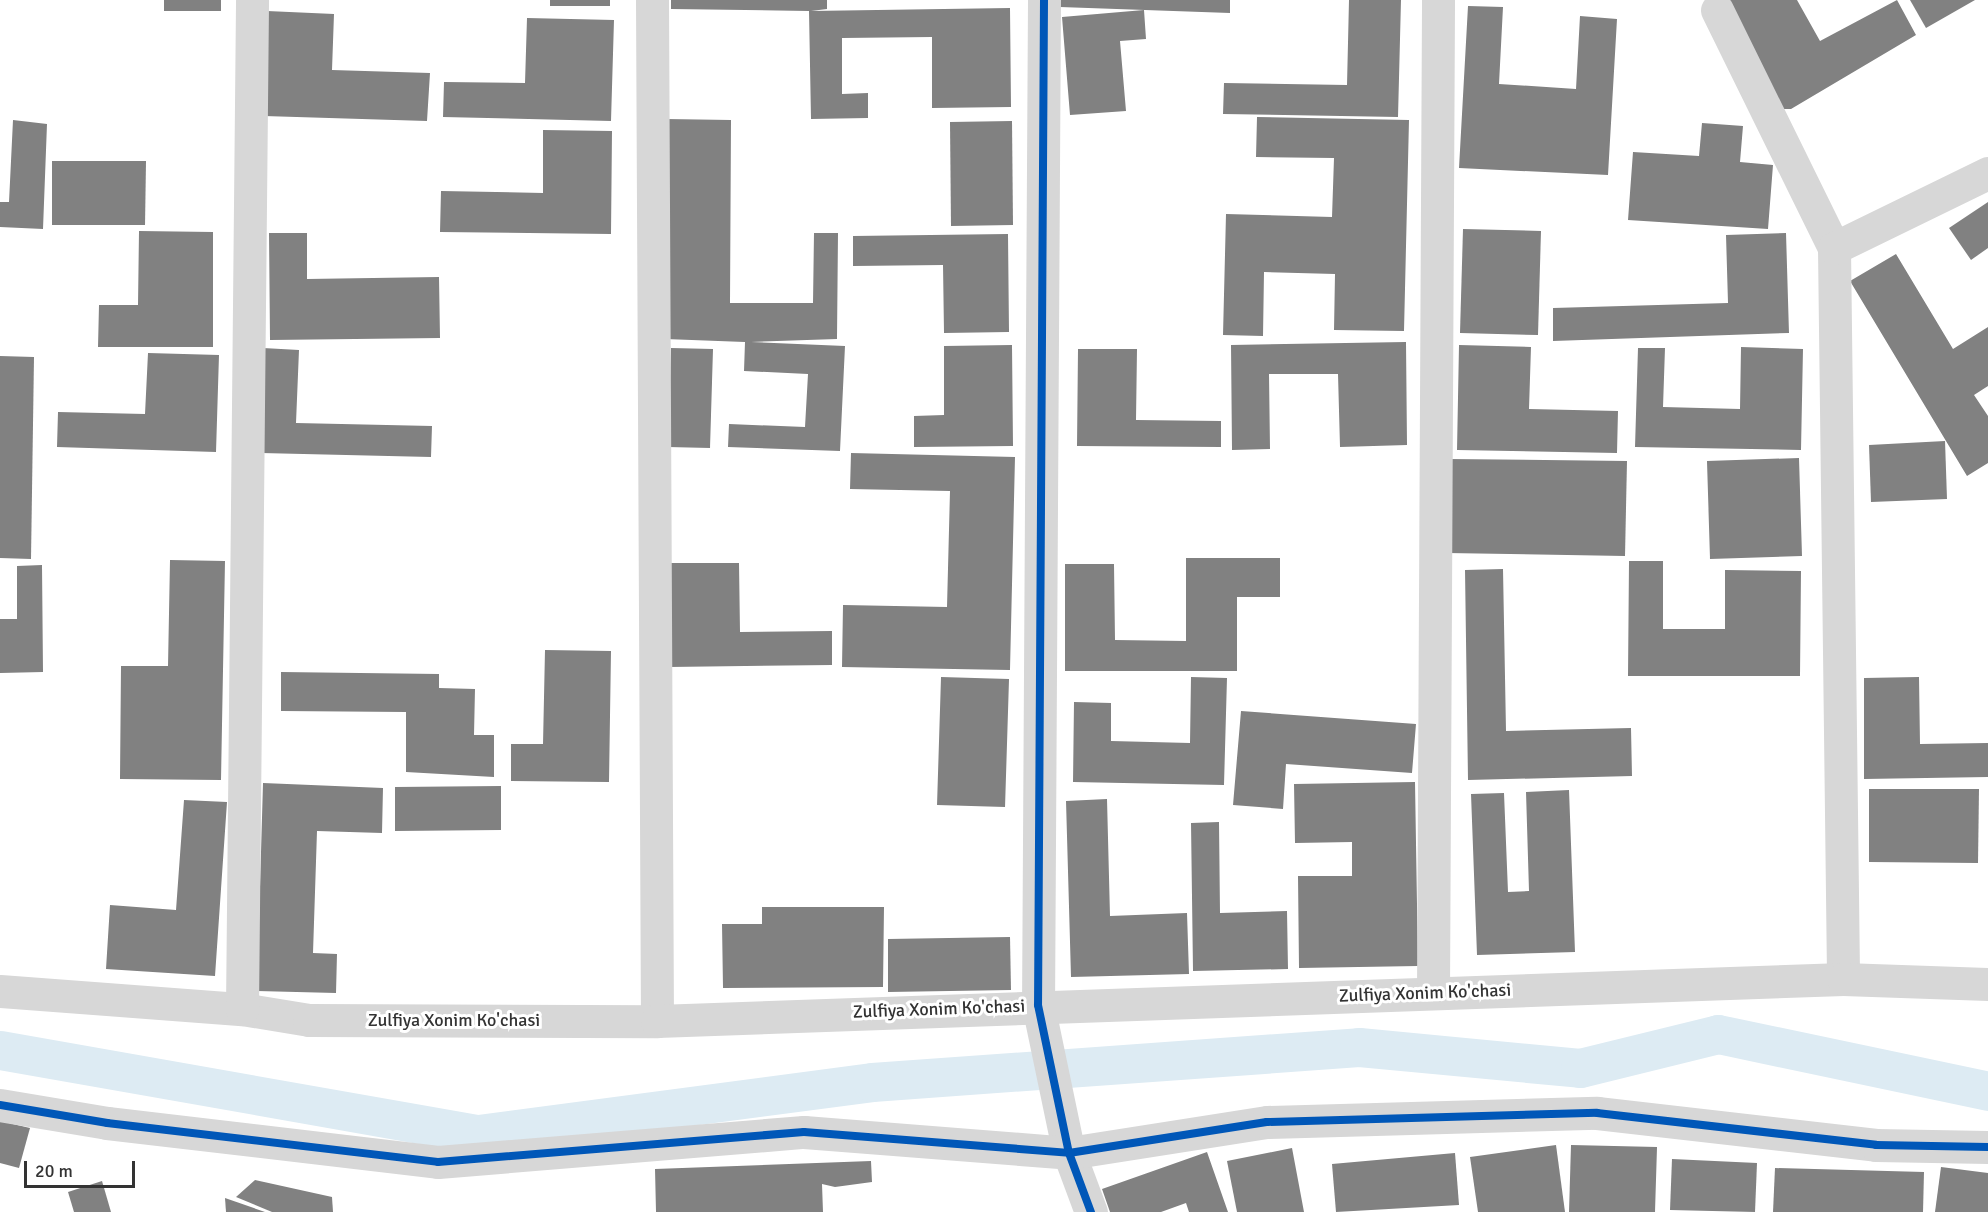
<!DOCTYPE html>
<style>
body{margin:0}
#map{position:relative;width:1988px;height:1212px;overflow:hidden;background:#fff;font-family:Signika,sans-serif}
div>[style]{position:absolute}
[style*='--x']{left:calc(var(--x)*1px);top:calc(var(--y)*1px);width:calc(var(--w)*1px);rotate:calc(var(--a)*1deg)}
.canal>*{height:39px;margin:-19.5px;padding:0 19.5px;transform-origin:19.5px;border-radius:19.5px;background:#ddebf3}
.building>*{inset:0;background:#818181}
.street>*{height:33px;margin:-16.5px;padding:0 16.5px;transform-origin:16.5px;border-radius:16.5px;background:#d7d7d7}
.cycleway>*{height:8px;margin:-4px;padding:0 4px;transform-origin:4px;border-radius:4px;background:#0057b8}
span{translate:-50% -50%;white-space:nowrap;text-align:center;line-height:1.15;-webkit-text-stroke:6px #fff;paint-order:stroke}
.street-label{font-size:18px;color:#333}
.scale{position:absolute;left:24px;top:1161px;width:111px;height:27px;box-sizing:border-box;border:3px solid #333;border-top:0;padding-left:8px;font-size:18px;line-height:21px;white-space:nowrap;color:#333;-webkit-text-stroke:4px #fff;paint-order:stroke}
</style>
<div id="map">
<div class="canal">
<div style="--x:0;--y:1050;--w:485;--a:10"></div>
<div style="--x:478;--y:1134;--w:397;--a:-7.5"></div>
<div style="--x:872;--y:1082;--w:488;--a:-4.1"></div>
<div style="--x:1359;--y:1047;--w:222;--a:5.4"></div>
<div style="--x:1580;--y:1068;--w:142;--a:-13.8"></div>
<div style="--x:1718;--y:1034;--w:276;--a:11.9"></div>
</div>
<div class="building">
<div style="clip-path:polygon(164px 0,221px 0,221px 11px,164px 11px)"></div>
<div style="clip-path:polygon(550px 0,610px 0,610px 6px,550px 6px)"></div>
<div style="clip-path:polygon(671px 0,827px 0,827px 9px,811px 11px,1010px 8px,1011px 107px,932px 108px,932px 37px,842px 38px,842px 94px,868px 93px,868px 118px,811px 119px,809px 11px,671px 9px)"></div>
<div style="clip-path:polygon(1060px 0,1230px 0,1230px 13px,1060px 7px)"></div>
<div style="clip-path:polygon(1349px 0,1401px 0,1398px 117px,1223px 114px,1224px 83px,1347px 85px)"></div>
<div style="clip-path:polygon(1723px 0,1797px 0,1820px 41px,1897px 0,1916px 35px,1791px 109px,1783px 109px)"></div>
<div style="clip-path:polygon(1910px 0,1975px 0,1926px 28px)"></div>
<div style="clip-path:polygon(1468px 6px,1503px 7px,1499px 84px,1576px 89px,1580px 16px,1617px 19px,1608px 175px,1459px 168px)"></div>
<div style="clip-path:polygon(1144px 10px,1146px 39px,1120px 41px,1126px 111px,1070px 115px,1062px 17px)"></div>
<div style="clip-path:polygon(267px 11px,334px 14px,332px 70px,430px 73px,427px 121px,264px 116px)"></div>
<div style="clip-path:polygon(527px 18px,614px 20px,611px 121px,443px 117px,444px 82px,525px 83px)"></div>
<div style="clip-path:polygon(1257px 117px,1409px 120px,1404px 331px,1334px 330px,1335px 274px,1264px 272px,1263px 336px,1223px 335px,1226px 214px,1332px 217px,1334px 158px,1256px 157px)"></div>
<div style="clip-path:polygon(666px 119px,731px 120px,730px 303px,813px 303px,814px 233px,838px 233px,837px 339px,751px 342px,845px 346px,840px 451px,728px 447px,729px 424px,805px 427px,808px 374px,744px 371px,745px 342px,665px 339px)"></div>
<div style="clip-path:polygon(13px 120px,47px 124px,43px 229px,0 227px,0 202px,9px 202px)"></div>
<div style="clip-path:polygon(1012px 121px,1013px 225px,951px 226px,950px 122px)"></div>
<div style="clip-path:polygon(1702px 123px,1743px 126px,1740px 162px,1773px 165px,1768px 229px,1628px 220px,1633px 152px,1699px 156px)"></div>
<div style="clip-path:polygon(543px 130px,612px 131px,611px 234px,440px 232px,441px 191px,543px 193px)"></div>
<div style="clip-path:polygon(52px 161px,146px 161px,145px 225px,52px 225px)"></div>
<div style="clip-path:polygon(1988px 202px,1988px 248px,1971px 260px,1949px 228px)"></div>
<div style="clip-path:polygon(1463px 229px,1541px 231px,1538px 335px,1460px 333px)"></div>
<div style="clip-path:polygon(139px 231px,213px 232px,213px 347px,98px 347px,99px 305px,138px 305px)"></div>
<div style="clip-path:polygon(269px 233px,307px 233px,307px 279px,439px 277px,440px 338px,270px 340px)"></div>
<div style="clip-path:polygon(1786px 233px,1789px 333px,1553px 341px,1553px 308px,1728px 303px,1726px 235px)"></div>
<div style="clip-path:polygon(1008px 234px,1009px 332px,944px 333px,943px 265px,853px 266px,853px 236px)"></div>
<div style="clip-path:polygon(1896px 254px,1953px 349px,1988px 327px,1988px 386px,1974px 395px,1988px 416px,1988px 463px,1967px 476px,1850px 281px)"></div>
<div style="clip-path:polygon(1406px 342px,1407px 445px,1340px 447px,1338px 374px,1269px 374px,1270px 449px,1232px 450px,1231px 345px)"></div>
<div style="clip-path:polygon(1012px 345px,1013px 446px,914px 447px,914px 416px,944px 415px,944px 346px)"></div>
<div style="clip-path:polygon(1459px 345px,1531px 347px,1529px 409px,1618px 411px,1617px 453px,1457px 450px)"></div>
<div style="clip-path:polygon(1741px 347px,1803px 349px,1801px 450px,1635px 447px,1638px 348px,1665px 348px,1663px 407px,1740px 409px)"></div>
<div style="clip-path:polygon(263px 348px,299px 350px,296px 423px,432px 426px,431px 457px,261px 453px)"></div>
<div style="clip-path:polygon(671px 348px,713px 349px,710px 448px,668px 447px)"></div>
<div style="clip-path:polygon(1078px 349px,1137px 349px,1136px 420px,1221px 421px,1221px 447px,1077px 446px)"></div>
<div style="clip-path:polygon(148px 353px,219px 355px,216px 452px,57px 447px,58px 412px,145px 414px)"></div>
<div style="clip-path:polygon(0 356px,34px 357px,31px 559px,0 558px)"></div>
<div style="clip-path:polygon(1945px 441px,1947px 499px,1871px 502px,1869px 445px)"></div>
<div style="clip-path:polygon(851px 453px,1015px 457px,1010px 670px,842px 667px,843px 605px,947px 607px,950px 491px,850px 489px)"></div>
<div style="clip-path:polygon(1799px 458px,1802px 556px,1710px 559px,1707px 461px)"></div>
<div style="clip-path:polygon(1448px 459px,1627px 461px,1625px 556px,1446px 553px)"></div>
<div style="clip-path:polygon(1186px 558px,1280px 558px,1280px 597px,1237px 597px,1237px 671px,1065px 671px,1065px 564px,1114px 564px,1115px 640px,1186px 641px)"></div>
<div style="clip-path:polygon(170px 560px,225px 561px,221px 780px,120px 779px,121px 666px,168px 666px)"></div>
<div style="clip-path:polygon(1629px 561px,1663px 561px,1663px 629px,1725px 629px,1725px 570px,1801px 571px,1800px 676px,1628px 676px)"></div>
<div style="clip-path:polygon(668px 563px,739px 563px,740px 632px,832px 631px,832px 665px,669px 667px)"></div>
<div style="clip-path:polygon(42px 565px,43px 672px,0 673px,0 619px,17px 619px,17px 566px)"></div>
<div style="clip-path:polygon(1503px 569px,1506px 731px,1631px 728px,1632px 776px,1468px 780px,1465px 570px)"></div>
<div style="clip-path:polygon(545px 650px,611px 651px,609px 782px,511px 781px,511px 744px,543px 744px)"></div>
<div style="clip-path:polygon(281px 672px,439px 674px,439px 688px,475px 689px,474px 735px,494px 735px,494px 777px,406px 772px,406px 712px,281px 711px)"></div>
<div style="clip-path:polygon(941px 677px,1009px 679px,1005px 807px,937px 805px)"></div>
<div style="clip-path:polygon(1191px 677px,1227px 678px,1224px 785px,1073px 782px,1074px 702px,1111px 703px,1111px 741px,1190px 743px)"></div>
<div style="clip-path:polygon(1919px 677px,1920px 744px,1988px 743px,1988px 777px,1864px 779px,1864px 678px)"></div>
<div style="clip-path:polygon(1241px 711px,1416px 724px,1412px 773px,1286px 764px,1283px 809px,1233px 805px)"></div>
<div style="clip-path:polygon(1415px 782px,1418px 966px,1299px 968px,1298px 876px,1352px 876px,1352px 842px,1295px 843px,1294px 784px)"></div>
<div style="clip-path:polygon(263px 783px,383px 788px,382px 833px,317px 831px,313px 953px,337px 954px,336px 993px,257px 991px)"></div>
<div style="clip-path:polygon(501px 786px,501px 830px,395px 831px,395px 787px)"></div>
<div style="clip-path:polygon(1869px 789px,1979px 789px,1978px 863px,1869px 862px)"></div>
<div style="clip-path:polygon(1569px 790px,1575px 952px,1477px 955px,1471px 794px,1504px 793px,1508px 892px,1529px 891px,1526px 792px)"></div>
<div style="clip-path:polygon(1107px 799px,1110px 916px,1187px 913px,1189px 974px,1071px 977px,1066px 801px)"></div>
<div style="clip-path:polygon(184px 800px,227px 802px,215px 976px,106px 969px,110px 905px,176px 910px)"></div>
<div style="clip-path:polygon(1219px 822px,1220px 913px,1287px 911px,1288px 969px,1193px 971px,1191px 823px)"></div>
<div style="clip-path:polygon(762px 907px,884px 907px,883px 987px,723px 988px,722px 924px,762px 924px)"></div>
<div style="clip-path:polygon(1010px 937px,1011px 990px,888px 992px,888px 939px)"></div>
<div style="clip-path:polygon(0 1121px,30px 1128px,19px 1168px,0 1163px)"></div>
<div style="clip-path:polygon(1556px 1145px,1565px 1212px,1478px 1212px,1470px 1157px)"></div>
<div style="clip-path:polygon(1571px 1145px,1657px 1147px,1655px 1212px,1569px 1212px)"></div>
<div style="clip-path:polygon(1292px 1148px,1304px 1212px,1237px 1212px,1227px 1161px)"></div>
<div style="clip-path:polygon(1207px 1152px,1228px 1212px,1189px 1212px,1186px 1203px,1161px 1212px,1110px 1212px,1102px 1189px)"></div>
<div style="clip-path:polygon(1455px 1153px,1459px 1205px,1336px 1212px,1332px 1164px)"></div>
<div style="clip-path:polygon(1672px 1159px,1757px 1163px,1755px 1212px,1670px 1210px)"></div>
<div style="clip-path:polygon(871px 1161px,872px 1182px,835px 1187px,822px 1184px,823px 1212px,656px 1212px,655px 1169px)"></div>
<div style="clip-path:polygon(1941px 1167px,1988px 1173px,1988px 1212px,1935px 1212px)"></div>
<div style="clip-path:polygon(1775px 1168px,1924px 1172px,1923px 1212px,1773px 1212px)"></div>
<div style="clip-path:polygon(255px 1180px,332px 1197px,333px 1212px,272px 1212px,236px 1197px)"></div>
<div style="clip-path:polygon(102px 1181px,111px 1212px,74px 1212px,68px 1192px)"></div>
<div style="clip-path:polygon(225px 1198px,265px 1212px,226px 1212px)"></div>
</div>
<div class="street">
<div style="--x:652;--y:0;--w:1021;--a:89.72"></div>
<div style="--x:1044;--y:0;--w:1005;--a:90.34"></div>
<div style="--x:1038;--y:1005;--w:151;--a:78.2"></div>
<div style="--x:1069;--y:1153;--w:63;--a:69.6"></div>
<div style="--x:1717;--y:10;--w:265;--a:63.8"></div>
<div style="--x:1834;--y:248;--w:731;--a:89.29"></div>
<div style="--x:1834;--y:248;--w:171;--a:-26"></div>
<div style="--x:0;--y:991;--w:243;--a:4.3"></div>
<div style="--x:242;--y:1009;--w:68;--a:9.3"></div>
<div style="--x:309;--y:1020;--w:348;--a:0.2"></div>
<div style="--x:657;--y:1021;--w:1187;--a:-2.03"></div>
<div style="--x:1843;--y:979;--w:145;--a:2"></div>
<div style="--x:1433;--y:993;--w:993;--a:-89.71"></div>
<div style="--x:242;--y:1009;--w:1009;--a:-89.43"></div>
<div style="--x:0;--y:1105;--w:109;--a:9.5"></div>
<div style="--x:107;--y:1123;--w:333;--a:6.7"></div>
<div style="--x:438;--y:1162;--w:367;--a:-4.7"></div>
<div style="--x:804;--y:1132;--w:266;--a:4.5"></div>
<div style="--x:1069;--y:1153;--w:200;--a:-8.9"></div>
<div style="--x:1267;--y:1122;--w:330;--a:-1.6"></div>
<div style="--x:1597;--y:1113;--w:281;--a:6.5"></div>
<div style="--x:1876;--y:1145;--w:112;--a:1"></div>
</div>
<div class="cycleway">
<div style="--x:1044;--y:0;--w:1005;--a:90.34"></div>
<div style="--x:1038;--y:1005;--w:151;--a:78.2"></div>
<div style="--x:1069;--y:1153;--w:63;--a:69.6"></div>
<div style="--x:0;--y:1105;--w:109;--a:9.5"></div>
<div style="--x:107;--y:1123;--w:333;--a:6.7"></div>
<div style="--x:438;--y:1162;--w:367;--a:-4.7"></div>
<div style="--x:804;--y:1132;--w:266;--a:4.5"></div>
<div style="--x:1069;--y:1153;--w:200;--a:-8.9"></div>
<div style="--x:1267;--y:1122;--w:330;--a:-1.6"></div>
<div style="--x:1597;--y:1113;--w:281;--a:6.5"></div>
<div style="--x:1876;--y:1145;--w:112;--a:1"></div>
</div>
<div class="street-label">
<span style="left:1425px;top:993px;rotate:-2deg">Zulfiya Xonim Ko'chasi</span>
<span style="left:939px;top:1009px;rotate:-2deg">Zulfiya Xonim Ko'chasi</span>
<span style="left:454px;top:1020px">Zulfiya Xonim Ko'chasi</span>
</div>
<div class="scale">20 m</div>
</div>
